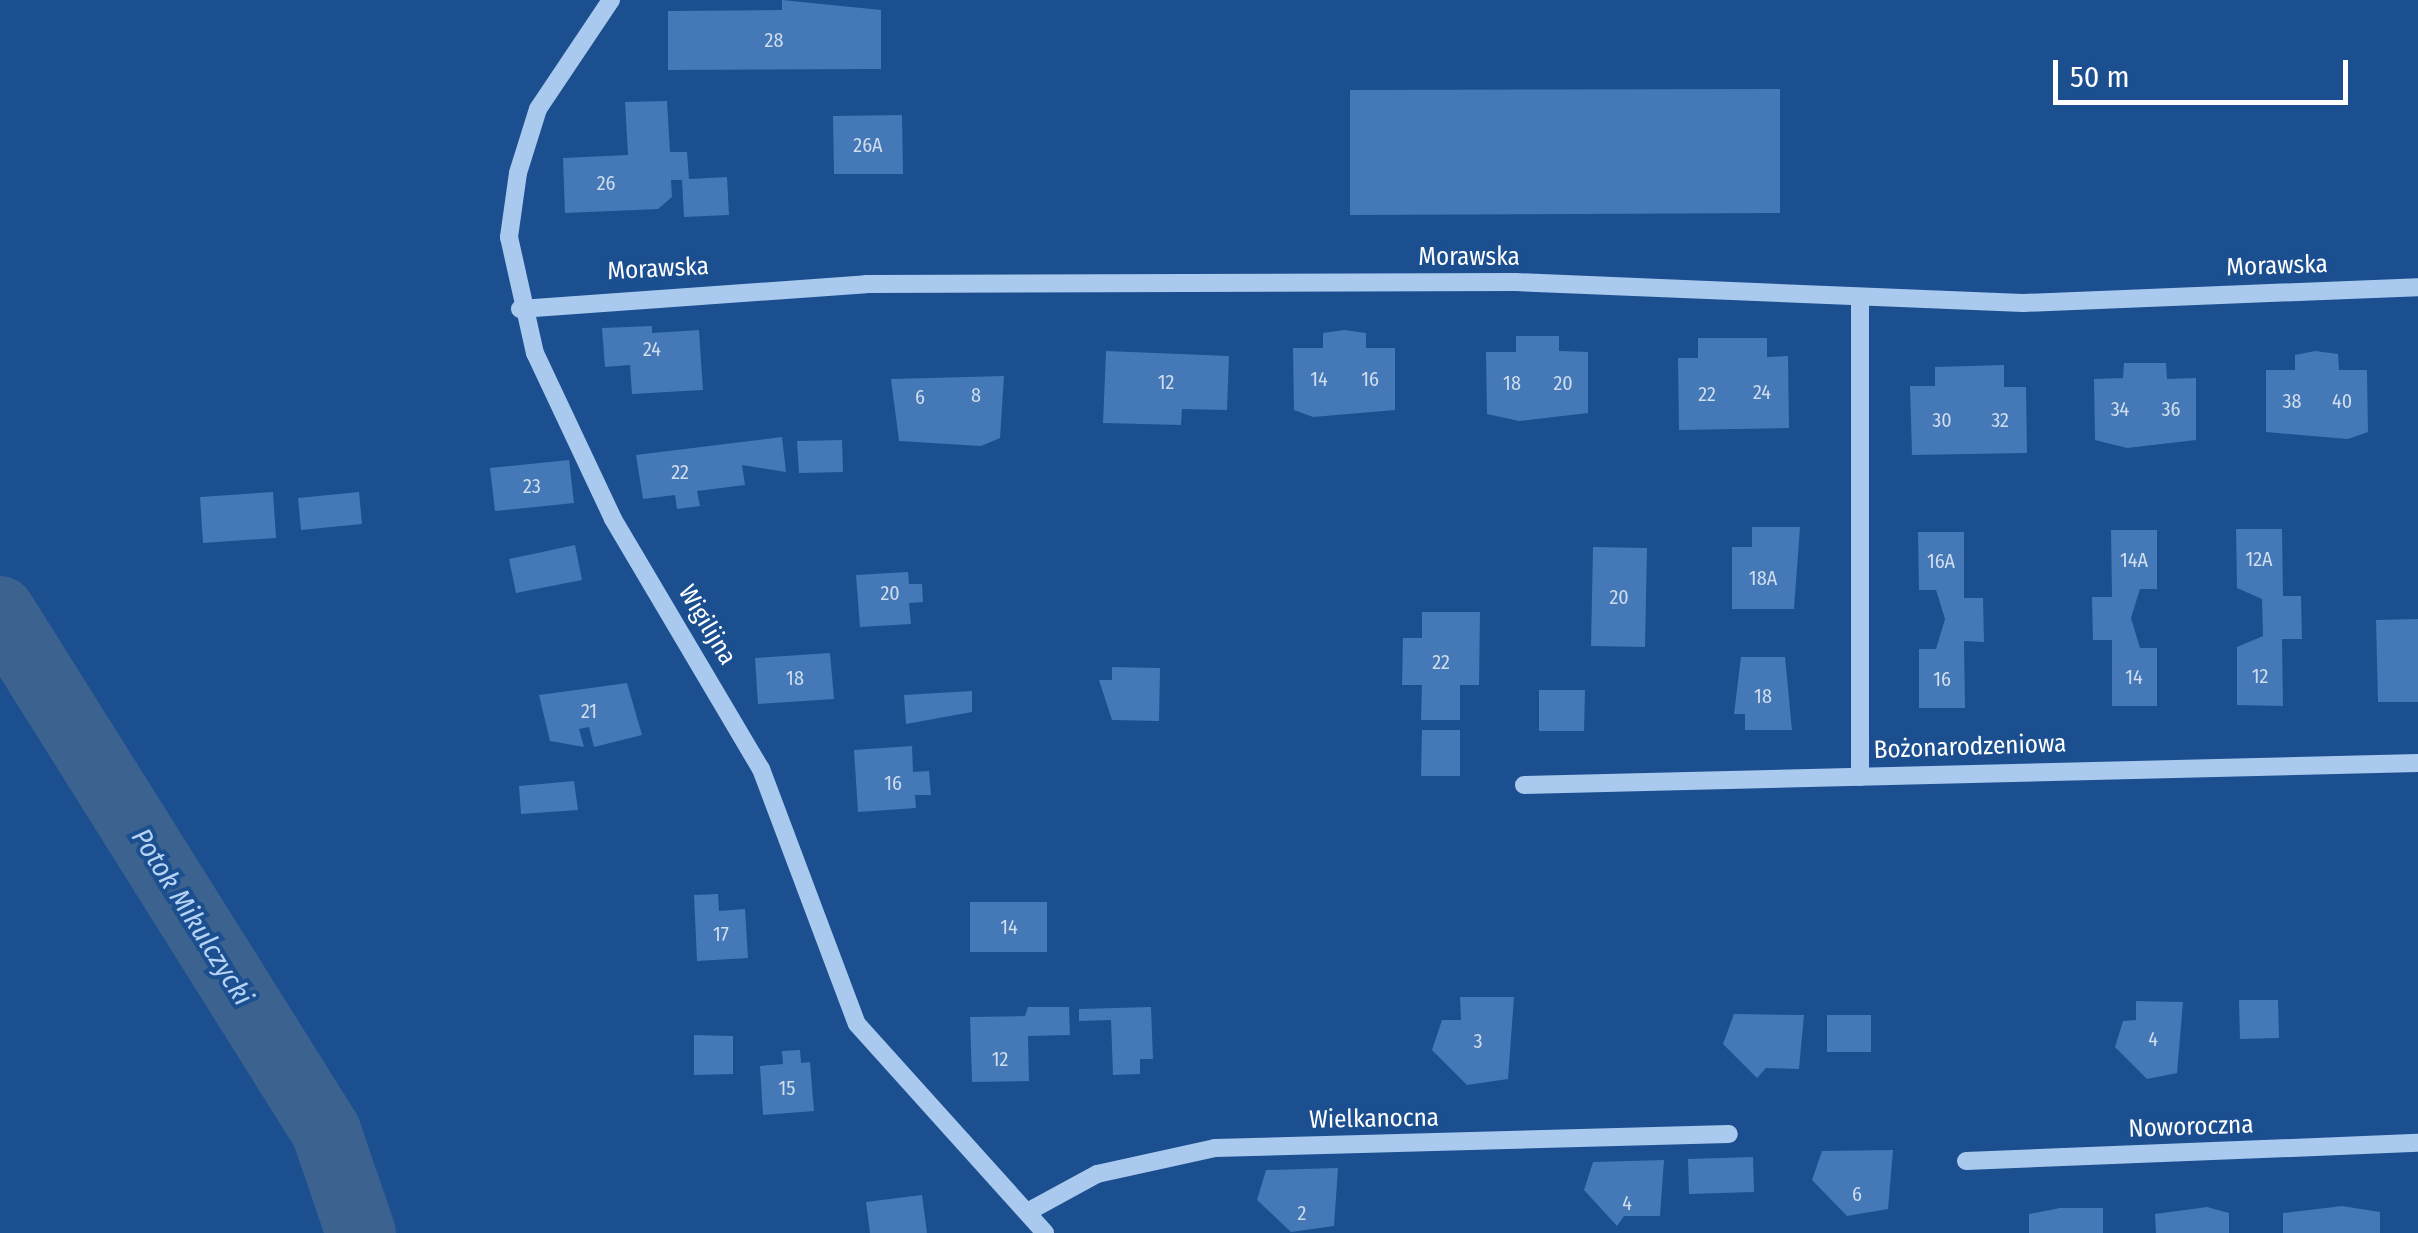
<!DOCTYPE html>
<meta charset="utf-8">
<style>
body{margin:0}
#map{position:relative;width:2418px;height:1233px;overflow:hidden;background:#1b4f8f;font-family:"Fira Sans Condensed",sans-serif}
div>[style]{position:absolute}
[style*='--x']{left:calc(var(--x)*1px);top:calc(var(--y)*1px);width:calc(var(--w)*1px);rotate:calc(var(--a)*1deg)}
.river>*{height:70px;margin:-35px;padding:0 35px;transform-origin:35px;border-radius:35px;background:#3c6290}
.building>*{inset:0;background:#4478b7}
.minor>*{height:18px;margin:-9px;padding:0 9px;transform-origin:9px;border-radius:9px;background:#a9c9ee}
span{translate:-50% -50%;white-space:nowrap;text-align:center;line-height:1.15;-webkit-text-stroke:8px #1b4f8f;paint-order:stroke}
.number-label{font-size:20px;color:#d0dded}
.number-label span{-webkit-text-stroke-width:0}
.street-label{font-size:25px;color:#fff}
.water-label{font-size:28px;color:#b5d3f5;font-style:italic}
.scale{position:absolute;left:2053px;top:60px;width:295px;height:45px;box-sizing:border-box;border:5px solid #fff;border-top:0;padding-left:12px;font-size:30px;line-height:35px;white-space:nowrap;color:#fff;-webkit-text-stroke:8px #1b4f8f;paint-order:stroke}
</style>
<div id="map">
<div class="river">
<div style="--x:0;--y:611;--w:614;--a:57.92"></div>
<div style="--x:326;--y:1131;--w:108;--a:71.1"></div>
</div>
<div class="building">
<div style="clip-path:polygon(782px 0,881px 10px,881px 69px,668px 70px,668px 11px,782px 10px)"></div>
<div style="clip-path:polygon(1780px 89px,1780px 213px,1350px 215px,1350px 90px)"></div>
<div style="clip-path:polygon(667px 101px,670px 152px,687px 152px,689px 179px,727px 177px,729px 215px,684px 217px,682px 180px,671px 180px,672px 197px,658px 209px,565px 213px,563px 158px,628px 155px,625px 102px)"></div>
<div style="clip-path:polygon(902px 115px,903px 174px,834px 174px,833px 116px)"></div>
<div style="clip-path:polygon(652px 326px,652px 333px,699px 330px,703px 390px,632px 394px,630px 365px,605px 367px,602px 328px)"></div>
<div style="clip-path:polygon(1344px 330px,1366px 333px,1366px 348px,1395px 348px,1395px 410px,1313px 417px,1294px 410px,1293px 348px,1323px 348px,1323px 333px)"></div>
<div style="clip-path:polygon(1516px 336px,1559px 336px,1559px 351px,1588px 352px,1588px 413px,1519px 421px,1487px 414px,1486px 352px,1516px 352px)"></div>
<div style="clip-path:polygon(1698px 338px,1767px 338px,1767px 357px,1788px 356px,1789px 428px,1679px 430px,1678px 358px,1698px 358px)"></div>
<div style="clip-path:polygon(1106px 351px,1229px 356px,1227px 410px,1182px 409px,1181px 425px,1103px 423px)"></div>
<div style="clip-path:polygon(2315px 351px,2338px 354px,2339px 370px,2367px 370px,2368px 432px,2348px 439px,2266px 432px,2266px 370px,2295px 370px,2295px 355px)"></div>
<div style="clip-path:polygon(2124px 363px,2166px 363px,2167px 379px,2196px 378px,2196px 440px,2127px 448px,2095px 440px,2094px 379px,2123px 378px)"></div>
<div style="clip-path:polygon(2004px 365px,2004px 387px,2026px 387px,2027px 453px,1912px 455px,1910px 386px,1935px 386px,1935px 367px)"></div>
<div style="clip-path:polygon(1004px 376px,1000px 438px,981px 446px,899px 441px,891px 379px)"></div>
<div style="clip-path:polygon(782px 437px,786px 472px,742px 465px,745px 485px,697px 491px,700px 506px,677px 509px,675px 495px,643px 499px,636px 455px)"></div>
<div style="clip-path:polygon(842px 440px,843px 472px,799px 473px,797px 441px)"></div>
<div style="clip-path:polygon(569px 460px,574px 503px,495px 511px,490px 468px)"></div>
<div style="clip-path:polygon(273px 492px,276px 538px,203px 543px,200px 497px)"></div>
<div style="clip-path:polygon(359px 492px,362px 524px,301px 530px,298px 498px)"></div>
<div style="clip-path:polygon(1752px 527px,1800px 527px,1794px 609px,1732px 609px,1732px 547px,1752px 547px)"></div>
<div style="clip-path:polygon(2236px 529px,2282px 529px,2283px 596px,2301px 596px,2302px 639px,2282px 639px,2283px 706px,2237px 705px,2237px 647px,2263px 636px,2262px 599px,2237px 588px)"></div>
<div style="clip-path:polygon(2111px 530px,2157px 530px,2157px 589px,2140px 589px,2131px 618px,2140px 648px,2157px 648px,2157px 706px,2112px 706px,2112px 640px,2093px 640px,2092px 597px,2112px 597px)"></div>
<div style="clip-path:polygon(1918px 532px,1964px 532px,1964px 598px,1983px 598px,1984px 642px,1964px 641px,1965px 708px,1919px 708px,1919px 649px,1936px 649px,1945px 619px,1936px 590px,1919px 590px)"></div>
<div style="clip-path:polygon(575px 545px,582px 580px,516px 593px,509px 559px)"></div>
<div style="clip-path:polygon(1593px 547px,1647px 548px,1645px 647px,1591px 646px)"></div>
<div style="clip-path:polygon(908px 572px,909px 584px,922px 584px,923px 602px,909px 603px,911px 624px,860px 627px,856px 575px)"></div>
<div style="clip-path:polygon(1422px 612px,1480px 612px,1479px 685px,1460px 685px,1460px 720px,1421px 720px,1422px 685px,1402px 685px,1403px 638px,1422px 638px)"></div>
<div style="clip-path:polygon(2418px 619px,2418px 702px,2378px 702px,2376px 620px)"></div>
<div style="clip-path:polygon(830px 653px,834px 699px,758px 704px,755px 658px)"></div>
<div style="clip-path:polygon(1741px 657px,1785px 657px,1792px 730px,1745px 730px,1745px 714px,1734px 714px)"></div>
<div style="clip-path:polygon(1112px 667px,1160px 668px,1159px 721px,1112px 720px,1099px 680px,1112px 680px)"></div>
<div style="clip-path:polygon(627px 683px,642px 735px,594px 747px,589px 727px,579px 729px,584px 747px,550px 741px,539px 695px)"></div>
<div style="clip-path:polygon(1539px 690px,1585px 690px,1584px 731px,1539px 731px)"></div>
<div style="clip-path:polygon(972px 691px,972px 712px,906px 724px,904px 695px)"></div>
<div style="clip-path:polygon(1422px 730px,1460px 730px,1460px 776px,1421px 776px)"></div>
<div style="clip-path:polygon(912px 746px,913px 772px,929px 771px,931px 795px,915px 795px,916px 808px,858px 812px,854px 750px)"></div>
<div style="clip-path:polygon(574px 781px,578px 810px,521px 814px,519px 786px)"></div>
<div style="clip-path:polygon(718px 894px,719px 911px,745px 909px,748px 958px,697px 961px,694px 895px)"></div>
<div style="clip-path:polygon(970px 902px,1047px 902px,1047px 952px,970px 952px)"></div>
<div style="clip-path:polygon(1460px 997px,1514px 997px,1508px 1079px,1467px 1085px,1432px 1050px,1442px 1020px,1461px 1020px)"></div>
<div style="clip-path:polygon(2239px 1000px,2278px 1000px,2279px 1038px,2240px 1039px)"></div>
<div style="clip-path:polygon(2136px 1001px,2183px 1002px,2177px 1073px,2147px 1079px,2115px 1047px,2123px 1021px,2136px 1020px)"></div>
<div style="clip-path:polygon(1028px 1007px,1069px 1007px,1070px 1035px,1028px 1036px,1029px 1081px,972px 1082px,970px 1017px,1025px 1016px)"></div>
<div style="clip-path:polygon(1151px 1007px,1153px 1059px,1140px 1059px,1140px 1074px,1113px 1075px,1111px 1020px,1079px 1021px,1079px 1009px)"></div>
<div style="clip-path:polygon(1734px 1014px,1804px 1015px,1799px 1069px,1766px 1068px,1757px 1078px,1723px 1044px)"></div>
<div style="clip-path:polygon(1827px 1015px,1871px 1015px,1871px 1052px,1827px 1052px)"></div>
<div style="clip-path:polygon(694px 1035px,733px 1036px,733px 1074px,694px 1075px)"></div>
<div style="clip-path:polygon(800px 1050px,801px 1063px,810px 1062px,814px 1111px,763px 1115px,760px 1066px,783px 1064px,782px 1051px)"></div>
<div style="clip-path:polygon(1893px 1150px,1888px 1209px,1847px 1216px,1812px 1180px,1822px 1151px)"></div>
<div style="clip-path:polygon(1753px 1157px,1754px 1192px,1689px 1194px,1688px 1159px)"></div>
<div style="clip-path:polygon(1664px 1160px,1660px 1216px,1624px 1216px,1617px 1226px,1584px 1190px,1593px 1162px)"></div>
<div style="clip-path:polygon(1338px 1168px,1334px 1226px,1291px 1232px,1257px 1200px,1266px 1170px)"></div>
<div style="clip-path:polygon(922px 1195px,927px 1233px,870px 1233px,866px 1202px)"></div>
<div style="clip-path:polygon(2342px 1206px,2380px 1212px,2380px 1233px,2283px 1233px,2283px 1213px)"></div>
<div style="clip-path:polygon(2207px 1207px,2229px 1213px,2229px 1233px,2156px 1233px,2155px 1214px)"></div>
<div style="clip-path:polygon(2060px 1208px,2103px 1208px,2103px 1233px,2029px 1233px,2029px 1214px)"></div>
</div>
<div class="minor">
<div style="--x:611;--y:0;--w:131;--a:123.8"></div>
<div style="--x:538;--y:109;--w:67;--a:107.4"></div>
<div style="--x:518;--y:173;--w:65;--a:98"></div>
<div style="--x:509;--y:237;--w:119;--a:77.4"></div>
<div style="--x:535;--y:353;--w:183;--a:64.8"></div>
<div style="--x:613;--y:519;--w:291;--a:59.4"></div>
<div style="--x:761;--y:769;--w:272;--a:69.4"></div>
<div style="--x:857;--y:1024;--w:281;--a:48"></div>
<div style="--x:520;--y:309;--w:347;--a:-4.1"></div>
<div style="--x:866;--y:284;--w:649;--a:-0.18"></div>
<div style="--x:1515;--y:282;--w:508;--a:2.37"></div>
<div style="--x:2023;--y:303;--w:395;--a:-2.3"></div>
<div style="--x:1860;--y:777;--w:479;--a:-90"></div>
<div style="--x:1524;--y:785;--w:894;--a:-1.41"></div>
<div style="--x:1966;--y:1161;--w:452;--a:-2.3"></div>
<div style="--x:1031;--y:1210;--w:75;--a:-28.6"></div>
<div style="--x:1097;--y:1174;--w:121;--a:-12.4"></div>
<div style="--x:1215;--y:1148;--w:514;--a:-1.56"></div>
</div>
<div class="number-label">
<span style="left:774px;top:40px">28</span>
<span style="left:868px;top:145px">26A</span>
<span style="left:606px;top:183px">26</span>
<span style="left:652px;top:349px">24</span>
<span style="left:1319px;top:379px">14</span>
<span style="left:1370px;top:379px">16</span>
<span style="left:1166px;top:382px">12</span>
<span style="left:1512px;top:383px">18</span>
<span style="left:1563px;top:383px">20</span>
<span style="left:1762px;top:392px">24</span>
<span style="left:1707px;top:394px">22</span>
<span style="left:976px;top:395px">8</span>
<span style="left:920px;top:397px">6</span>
<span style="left:2292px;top:401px">38</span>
<span style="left:2342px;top:401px">40</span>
<span style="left:2120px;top:409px">34</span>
<span style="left:2171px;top:409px">36</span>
<span style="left:1942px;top:420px">30</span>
<span style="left:2000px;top:420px">32</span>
<span style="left:680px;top:472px">22</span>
<span style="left:532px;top:486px">23</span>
<span style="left:2259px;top:559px">12A</span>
<span style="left:2134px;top:560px">14A</span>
<span style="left:1941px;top:561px">16A</span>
<span style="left:1763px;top:578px">18A</span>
<span style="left:890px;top:593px">20</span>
<span style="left:1619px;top:597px">20</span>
<span style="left:1441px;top:662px">22</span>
<span style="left:2260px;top:676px">12</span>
<span style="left:2134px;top:677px">14</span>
<span style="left:795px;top:678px">18</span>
<span style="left:1942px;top:679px">16</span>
<span style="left:1763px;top:696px">18</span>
<span style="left:589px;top:711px">21</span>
<span style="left:893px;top:783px">16</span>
<span style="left:1009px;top:927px">14</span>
<span style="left:721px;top:934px">17</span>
<span style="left:2153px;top:1039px">4</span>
<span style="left:1478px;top:1041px">3</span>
<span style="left:1000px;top:1059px">12</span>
<span style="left:787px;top:1088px">15</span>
<span style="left:1857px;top:1194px">6</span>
<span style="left:1627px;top:1203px">4</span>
<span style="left:1302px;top:1213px">2</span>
</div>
<div class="street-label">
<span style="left:1469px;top:257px">Morawska</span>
<span style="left:2277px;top:266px;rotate:-2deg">Morawska</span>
<span style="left:658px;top:269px;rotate:-3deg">Morawska</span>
<span style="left:707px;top:625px;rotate:59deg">Wigilijna</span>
<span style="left:1970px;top:747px;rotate:-2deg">Bożonarodzeniowa</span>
<span style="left:1374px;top:1119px;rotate:-1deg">Wielkanocna</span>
<span style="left:2191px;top:1127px;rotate:-2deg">Noworoczna</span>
</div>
<div class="water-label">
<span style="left:192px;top:917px;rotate:58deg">Potok Mikulczycki</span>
</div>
<div class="scale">50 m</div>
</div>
